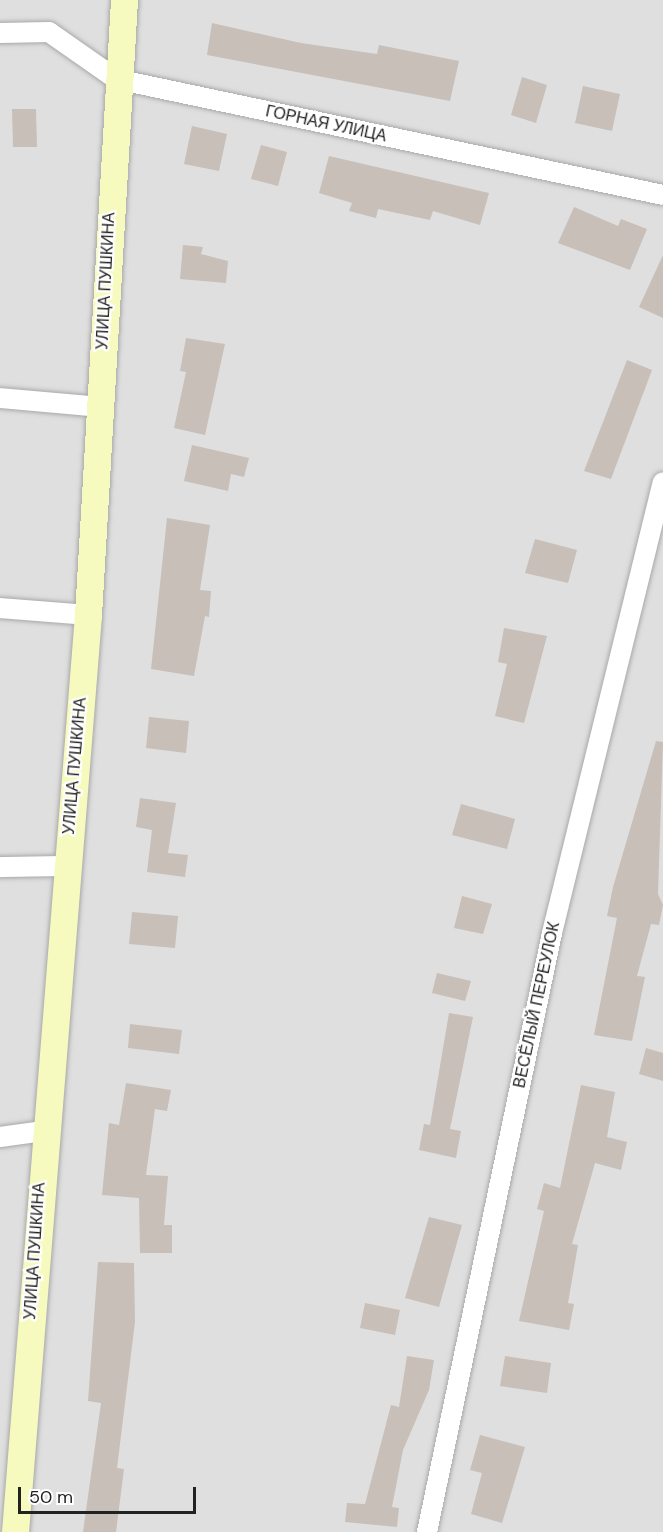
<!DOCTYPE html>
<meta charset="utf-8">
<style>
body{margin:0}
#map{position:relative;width:663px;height:1532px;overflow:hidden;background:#f2efe9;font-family:"DM Sans",sans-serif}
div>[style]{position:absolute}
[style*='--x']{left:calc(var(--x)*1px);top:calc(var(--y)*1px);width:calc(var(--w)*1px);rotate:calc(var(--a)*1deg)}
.residential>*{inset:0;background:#e0dfdf}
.building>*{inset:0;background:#c7bfb8}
.roads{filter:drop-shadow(0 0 2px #a9a9a9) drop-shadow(0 0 2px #a9a9a9)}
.street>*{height:20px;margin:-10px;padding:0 10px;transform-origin:10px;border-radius:10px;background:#fff}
.secondary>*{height:27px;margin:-13.5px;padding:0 13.5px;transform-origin:13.5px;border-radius:13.5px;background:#f7fabf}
span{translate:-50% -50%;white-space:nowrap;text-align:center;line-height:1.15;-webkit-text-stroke:4.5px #fff;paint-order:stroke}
.street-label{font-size:16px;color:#222}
.scale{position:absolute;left:18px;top:1487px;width:178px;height:27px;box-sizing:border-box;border:3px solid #222;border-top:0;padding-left:8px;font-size:18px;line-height:21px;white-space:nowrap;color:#222;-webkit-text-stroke:4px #fff;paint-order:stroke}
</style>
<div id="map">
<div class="residential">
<div style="clip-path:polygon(0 0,663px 0,663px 1532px,0 1532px)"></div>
</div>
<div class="building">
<div style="clip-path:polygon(212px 23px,301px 43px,377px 54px,379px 45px,459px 61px,450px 101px,207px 55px)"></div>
<div style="clip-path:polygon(522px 77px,547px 85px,536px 123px,511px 115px)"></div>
<div style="clip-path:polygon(583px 86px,620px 94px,612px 131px,575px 123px)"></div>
<div style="clip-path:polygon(12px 109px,36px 109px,37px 147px,13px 147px)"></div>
<div style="clip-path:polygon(192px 126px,227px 134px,219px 171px,184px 164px)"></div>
<div style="clip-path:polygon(261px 145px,287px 152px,278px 186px,251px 179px)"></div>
<div style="clip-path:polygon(329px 156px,489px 193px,480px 225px,433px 211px,430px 220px,378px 209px,376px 218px,349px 211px,352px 203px,319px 193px)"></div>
<div style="clip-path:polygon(574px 207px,618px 226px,621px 219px,647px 229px,630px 270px,558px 243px)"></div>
<div style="clip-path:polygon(183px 245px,203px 247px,201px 254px,228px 261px,226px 283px,180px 279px)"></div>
<div style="clip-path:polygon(663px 255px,663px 318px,639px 307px)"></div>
<div style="clip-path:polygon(186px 338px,225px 344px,205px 435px,174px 428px,186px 372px,180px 371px)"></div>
<div style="clip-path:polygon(627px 360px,652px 370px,611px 479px,584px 471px)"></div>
<div style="clip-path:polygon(192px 445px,249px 458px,244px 477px,231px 474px,228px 491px,184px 481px)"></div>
<div style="clip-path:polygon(167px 518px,210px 525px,200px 590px,211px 591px,209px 617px,205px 616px,194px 676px,151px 669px)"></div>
<div style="clip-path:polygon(535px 539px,577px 550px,568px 583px,525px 573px)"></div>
<div style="clip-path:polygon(504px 628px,547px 636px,524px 723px,495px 716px,507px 664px,498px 662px)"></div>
<div style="clip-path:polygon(149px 717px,189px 721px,186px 753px,146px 748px)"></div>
<div style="clip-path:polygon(656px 741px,663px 742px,658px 894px,663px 905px,659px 925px,651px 924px,637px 976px,645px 977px,632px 1041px,594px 1035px,617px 918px,607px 916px,613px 887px)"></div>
<div style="clip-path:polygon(140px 798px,176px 803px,168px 853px,188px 855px,185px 877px,147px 872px,152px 830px,136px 827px)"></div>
<div style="clip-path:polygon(461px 804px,515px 819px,507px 849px,452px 835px)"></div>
<div style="clip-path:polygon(462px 896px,492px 904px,483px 934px,454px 928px)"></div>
<div style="clip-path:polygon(132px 912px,178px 916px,175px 948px,129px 944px)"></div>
<div style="clip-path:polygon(437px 973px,471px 981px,465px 1001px,432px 993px)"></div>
<div style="clip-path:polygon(449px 1013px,473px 1017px,450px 1129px,461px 1131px,456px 1158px,419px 1150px,424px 1124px,430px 1125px)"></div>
<div style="clip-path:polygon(130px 1024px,182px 1030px,179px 1054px,128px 1048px)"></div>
<div style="clip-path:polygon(646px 1048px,663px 1053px,663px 1081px,639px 1074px)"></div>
<div style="clip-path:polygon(126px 1083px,171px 1090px,167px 1111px,155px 1109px,146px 1175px,168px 1176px,164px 1225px,172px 1225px,172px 1253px,140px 1253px,139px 1198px,102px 1195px,109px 1123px,119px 1125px)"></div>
<div style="clip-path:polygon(581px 1085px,615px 1092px,607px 1137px,627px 1142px,621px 1170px,595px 1163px,572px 1244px,578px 1245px,568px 1303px,574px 1304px,569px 1330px,519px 1321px,544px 1211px,537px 1209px,544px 1183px,560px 1188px)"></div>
<div style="clip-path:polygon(429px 1217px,462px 1225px,439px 1307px,405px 1298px)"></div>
<div style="clip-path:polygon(98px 1262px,134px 1263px,135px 1322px,117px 1468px,124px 1469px,116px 1532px,83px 1532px,101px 1403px,88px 1401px)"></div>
<div style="clip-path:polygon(365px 1303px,400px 1310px,395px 1335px,360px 1328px)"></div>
<div style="clip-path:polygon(407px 1356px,434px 1360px,429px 1390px,403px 1450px,392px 1507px,399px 1508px,397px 1527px,345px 1522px,347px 1503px,365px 1504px,391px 1405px,399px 1407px)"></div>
<div style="clip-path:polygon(505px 1356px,551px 1363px,547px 1393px,500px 1386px)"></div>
<div style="clip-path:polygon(480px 1435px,525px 1447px,502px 1523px,471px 1514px,482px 1473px,470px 1470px)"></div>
</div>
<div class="roads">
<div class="street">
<div style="--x:0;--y:33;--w:49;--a:-1.2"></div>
<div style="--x:49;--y:32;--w:82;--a:35"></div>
<div style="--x:116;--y:79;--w:559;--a:11.97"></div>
<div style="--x:0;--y:398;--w:100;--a:5.1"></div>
<div style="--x:0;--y:608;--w:88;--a:4.5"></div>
<div style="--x:0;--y:867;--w:67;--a:-0.9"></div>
<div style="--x:0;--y:1137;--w:44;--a:-7.8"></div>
<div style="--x:427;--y:1532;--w:612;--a:-78.21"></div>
<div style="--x:552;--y:933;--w:464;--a:-76.2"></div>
</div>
<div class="secondary">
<div style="--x:15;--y:1532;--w:920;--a:-85.45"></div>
<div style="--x:88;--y:615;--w:616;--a:-86.65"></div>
</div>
</div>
<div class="street-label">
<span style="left:326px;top:124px;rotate:12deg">ГОРНАЯ УЛИЦА</span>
<span style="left:106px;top:281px;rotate:-87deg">УЛИЦА ПУШКИНА</span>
<span style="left:75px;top:766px;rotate:-85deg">УЛИЦА ПУШКИНА</span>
<span style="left:537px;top:1005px;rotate:-78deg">ВЕСЁЛЫЙ ПЕРЕУЛОК</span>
<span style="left:35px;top:1251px;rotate:-86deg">УЛИЦА ПУШКИНА</span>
</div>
<div class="scale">50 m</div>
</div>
